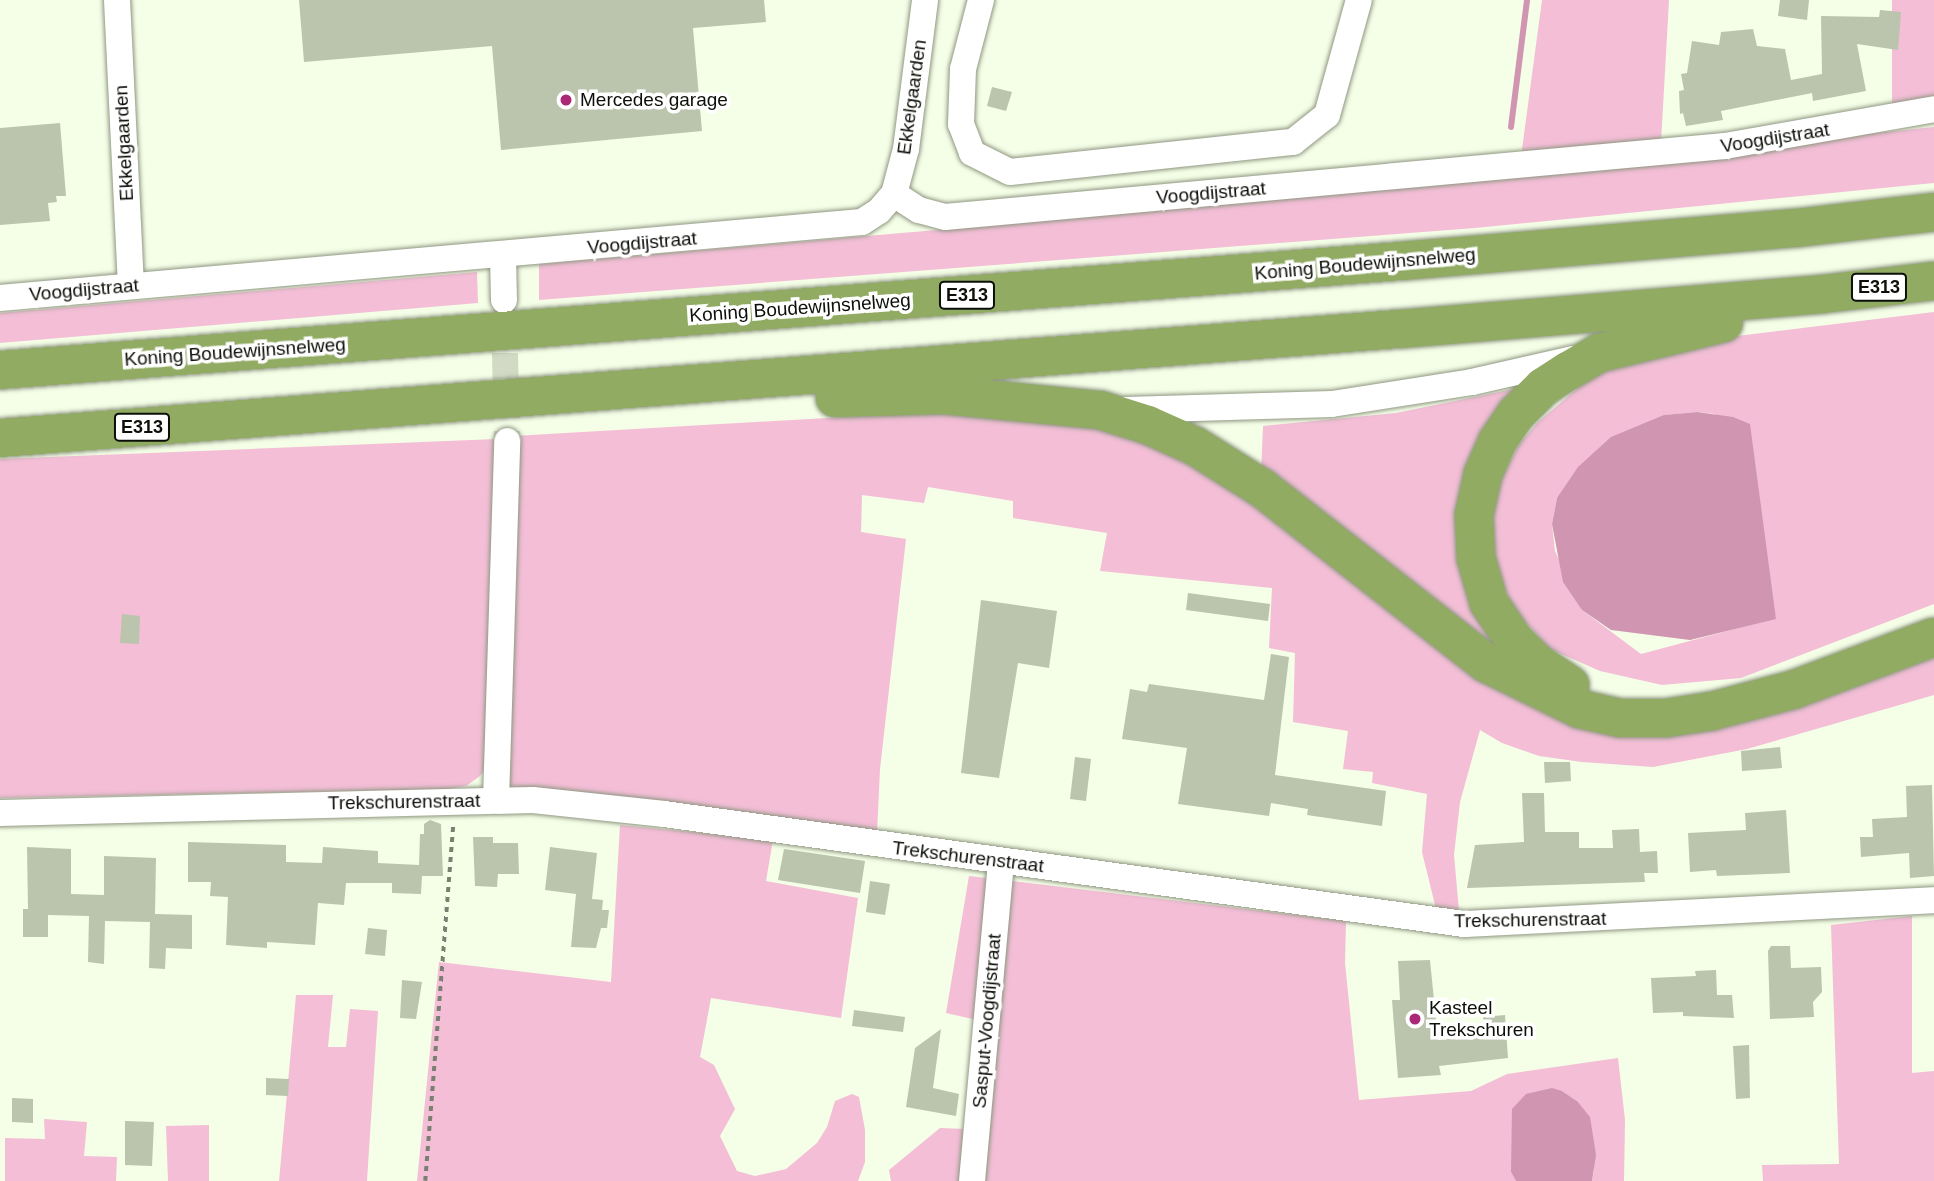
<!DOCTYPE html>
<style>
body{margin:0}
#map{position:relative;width:1934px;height:1181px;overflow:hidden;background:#f5fee7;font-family:Arial,sans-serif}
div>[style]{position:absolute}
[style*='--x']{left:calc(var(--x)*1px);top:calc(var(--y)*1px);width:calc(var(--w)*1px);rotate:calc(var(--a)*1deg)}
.green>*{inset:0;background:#f3bed6}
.water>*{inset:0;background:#d095b1}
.stream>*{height:6px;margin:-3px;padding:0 3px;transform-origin:3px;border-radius:3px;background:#d095b1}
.building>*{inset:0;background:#bbc4ad}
.minor-tunnel>*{height:26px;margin-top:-13px;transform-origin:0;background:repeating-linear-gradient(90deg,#d2dac6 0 26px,transparent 0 39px)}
.path>*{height:3.5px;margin-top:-1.75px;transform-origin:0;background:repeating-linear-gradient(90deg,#7a8071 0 5px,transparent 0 10px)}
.roads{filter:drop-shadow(0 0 2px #8f9782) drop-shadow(0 0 2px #8f9782)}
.minor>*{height:26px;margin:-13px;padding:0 13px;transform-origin:13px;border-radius:13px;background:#fff}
.highway>*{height:38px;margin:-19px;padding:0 19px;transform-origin:19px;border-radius:19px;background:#91ab63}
.dots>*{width:19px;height:19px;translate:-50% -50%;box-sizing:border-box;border:4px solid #fff;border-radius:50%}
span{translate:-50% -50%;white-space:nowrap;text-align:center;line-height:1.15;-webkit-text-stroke:7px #fff;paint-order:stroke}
.shield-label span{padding:2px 5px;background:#fff;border:2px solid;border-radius:5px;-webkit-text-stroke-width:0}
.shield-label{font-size:18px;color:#0d1009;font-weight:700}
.street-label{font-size:19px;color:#0d1009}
.poi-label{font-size:19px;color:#0d1009}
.left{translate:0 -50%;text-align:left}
</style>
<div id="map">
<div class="green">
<div style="clip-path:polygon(1542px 0,1669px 0,1661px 142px,1521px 157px)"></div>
<div style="clip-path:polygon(1892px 0,1934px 0,1934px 110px,1892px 115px)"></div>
<div style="clip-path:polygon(1934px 127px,1934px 183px,1475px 228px,539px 300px,539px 264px,983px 226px)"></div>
<div style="clip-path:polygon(477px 272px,478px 303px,0 343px,0 313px)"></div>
<div style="clip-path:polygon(evenodd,1934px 312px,1934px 604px,1741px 678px,1662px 685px,1600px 671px,1550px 649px,1515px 611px,1497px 573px,1491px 522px,1499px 483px,1518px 446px,1537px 423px,1586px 381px,1615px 365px,1713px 339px,1934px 312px,1697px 412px,1715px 414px,1776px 618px,1641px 654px,1582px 610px,1555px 551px,1552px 524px,1557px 498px,1665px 415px,1697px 412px)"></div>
<div style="clip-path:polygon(1528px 386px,1469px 478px,1515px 665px,1261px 475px,1263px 426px,1396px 413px)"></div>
<div style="clip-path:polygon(983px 409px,1135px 435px,1227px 479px,1569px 716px,1764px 711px,1934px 658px,1934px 695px,1747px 749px,1653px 767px,1582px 762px,1539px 756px,1502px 743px,1480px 730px,1460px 802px,1454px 855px,1459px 910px,1436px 909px,1422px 852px,1427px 794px,1372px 783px,1373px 772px,1343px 769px,1348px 731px,1293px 722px,1295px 653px,1269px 648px,1272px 588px,1100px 571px,1107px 533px,1013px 518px,1013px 501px,928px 487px,924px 503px,862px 495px,861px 532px,906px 539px,880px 769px,877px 833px,509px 786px,514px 436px)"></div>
<div style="clip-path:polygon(497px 439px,487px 767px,480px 776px,466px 786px,448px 789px,0 798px,0 459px)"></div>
<div style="clip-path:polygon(620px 825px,773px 840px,766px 881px,858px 898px,841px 1018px,711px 998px,700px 1057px,714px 1065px,735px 1109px,720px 1136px,737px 1171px,755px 1176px,786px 1169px,817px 1143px,827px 1127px,835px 1101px,852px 1094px,859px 1097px,865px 1130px,865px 1162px,858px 1181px,417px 1181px,439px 962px,611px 982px)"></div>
<div style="clip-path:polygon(969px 876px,1346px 921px,1345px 963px,1359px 1100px,1471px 1091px,1507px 1074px,1618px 1058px,1625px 1120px,1624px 1181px,1592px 1181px,1594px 1170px,1577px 1101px,1562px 1091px,1511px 1172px,1516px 1181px,976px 1181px,990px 1023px,946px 1013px)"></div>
<div style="clip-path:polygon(1912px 916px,1912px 1073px,1934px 1071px,1934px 1181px,1763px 1181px,1762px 1165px,1839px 1164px,1831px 925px)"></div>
<div style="clip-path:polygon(296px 995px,333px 995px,328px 1047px,346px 1047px,350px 1009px,378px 1011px,367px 1181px,279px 1181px)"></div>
<div style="clip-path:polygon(44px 1119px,87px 1122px,84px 1156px,117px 1157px,116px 1181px,5px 1181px,5px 1138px,45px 1139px)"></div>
<div style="clip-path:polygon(209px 1125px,209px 1181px,168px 1181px,166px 1126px)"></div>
<div style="clip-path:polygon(940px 1128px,966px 1129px,962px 1181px,891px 1181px,889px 1170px)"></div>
</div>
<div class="water">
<div style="clip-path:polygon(1697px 412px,1733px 417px,1750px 424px,1776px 619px,1690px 640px,1611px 630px,1582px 610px,1563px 582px,1552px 524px,1557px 498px,1578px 467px,1611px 437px,1664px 415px)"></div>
<div style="clip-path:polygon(1552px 1088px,1562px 1091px,1577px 1101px,1590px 1117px,1596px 1155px,1592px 1181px,1516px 1181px,1511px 1172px,1512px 1109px,1526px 1094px)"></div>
</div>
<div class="stream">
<div style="--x:1511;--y:127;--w:128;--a:-82.8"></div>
</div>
<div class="building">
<div style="clip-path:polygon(299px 0,764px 0,766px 22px,693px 28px,702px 131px,501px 150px,492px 46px,304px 62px)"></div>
<div style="clip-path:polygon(1780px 0,1809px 0,1807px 20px,1778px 16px)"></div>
<div style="clip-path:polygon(1880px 10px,1901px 12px,1898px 50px,1857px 44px,1866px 91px,1813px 101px,1812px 93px,1721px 111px,1723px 120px,1686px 126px,1683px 113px,1680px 114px,1679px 91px,1684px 90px,1681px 74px,1687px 73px,1692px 41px,1719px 45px,1721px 32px,1753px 29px,1757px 46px,1785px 49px,1791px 80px,1822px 74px,1821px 16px,1879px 17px)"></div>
<div style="clip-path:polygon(992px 87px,1012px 92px,1006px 111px,987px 106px)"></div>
<div style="clip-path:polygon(60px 123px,66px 196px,56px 196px,57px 202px,48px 203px,50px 221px,0 225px,0 128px)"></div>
<div style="clip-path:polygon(1188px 593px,1270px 604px,1268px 621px,1186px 610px)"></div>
<div style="clip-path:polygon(981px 600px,1057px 611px,1049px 668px,1018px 663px,999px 778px,961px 773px)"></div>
<div style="clip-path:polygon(122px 614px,140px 616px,139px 644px,120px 643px)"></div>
<div style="clip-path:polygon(1271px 654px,1289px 657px,1275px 775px,1386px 791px,1382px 826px,1307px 815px,1308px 809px,1271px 803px,1269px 816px,1178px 804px,1187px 748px,1122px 739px,1130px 689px,1147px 692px,1149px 684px,1264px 700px)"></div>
<div style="clip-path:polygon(1780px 747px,1782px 768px,1742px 771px,1741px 751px)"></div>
<div style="clip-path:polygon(1075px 757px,1091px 759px,1086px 801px,1070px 799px)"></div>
<div style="clip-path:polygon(1544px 762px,1570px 762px,1571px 781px,1545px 783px)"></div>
<div style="clip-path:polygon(1932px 785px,1934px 876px,1910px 878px,1909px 853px,1861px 857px,1860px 837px,1873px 837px,1872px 819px,1907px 817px,1906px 786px)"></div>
<div style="clip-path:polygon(1522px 793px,1544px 793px,1545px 832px,1579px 832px,1579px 848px,1613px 848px,1612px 830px,1639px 829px,1640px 852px,1657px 851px,1658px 873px,1644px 873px,1645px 882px,1467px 888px,1475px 845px,1524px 842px)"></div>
<div style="clip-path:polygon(1786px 810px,1790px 873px,1717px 876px,1716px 870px,1690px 872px,1688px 833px,1746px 830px,1745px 813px)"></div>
<div style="clip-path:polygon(430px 820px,441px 824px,443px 876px,422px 876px,421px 894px,392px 893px,392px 883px,346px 883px,344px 905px,318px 903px,315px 945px,267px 942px,267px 948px,226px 945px,228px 897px,210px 896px,211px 882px,188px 882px,188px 842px,286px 845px,286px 862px,322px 863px,323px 847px,378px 851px,378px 863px,419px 865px,420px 834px,424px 834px,424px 824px)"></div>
<div style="clip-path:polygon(473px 837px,493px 837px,493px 843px,518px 843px,519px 874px,498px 874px,497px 887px,475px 886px)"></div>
<div style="clip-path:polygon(27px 847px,71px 849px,71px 894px,104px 895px,104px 856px,156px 858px,155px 914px,192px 915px,192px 949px,166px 948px,165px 969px,149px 968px,150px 922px,105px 921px,104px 964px,88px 962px,89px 916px,48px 915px,48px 937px,23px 937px,23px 909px,28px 909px)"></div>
<div style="clip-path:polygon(550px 847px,597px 853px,592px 899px,603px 900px,602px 910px,609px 910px,607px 928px,601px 928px,596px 948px,571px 947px,576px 894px,545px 890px)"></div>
<div style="clip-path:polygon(784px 849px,865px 861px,860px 893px,778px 880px)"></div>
<div style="clip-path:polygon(870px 881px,890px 884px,885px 915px,866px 912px)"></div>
<div style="clip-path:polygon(368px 928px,387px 930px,385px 956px,365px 954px)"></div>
<div style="clip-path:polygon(1771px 946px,1790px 946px,1791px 968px,1821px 967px,1822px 992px,1813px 1002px,1814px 1017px,1770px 1019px,1768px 951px)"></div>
<div style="clip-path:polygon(1430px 960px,1438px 1040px,1484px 1036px,1483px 1017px,1505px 1015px,1508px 1058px,1439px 1066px,1441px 1075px,1398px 1078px,1392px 1000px,1400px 1000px,1398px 961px)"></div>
<div style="clip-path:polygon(1716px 970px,1717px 995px,1732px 995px,1734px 1018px,1683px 1016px,1683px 1012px,1653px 1013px,1651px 978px,1696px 976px,1695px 971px)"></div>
<div style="clip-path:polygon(402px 980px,422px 982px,416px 1019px,400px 1018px)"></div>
<div style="clip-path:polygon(854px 1010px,905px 1017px,903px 1032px,852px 1026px)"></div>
<div style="clip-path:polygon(941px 1029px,933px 1088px,959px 1094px,956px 1116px,906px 1107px,915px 1048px)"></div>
<div style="clip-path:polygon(1749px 1045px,1750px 1098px,1736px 1099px,1733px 1046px)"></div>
<div style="clip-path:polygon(266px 1078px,289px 1079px,288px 1096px,266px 1095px)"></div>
<div style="clip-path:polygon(12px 1098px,33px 1099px,33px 1123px,12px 1122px)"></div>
<div style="clip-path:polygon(125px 1121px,154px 1122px,152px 1166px,125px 1165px)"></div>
</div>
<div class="minor-tunnel">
<div style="--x:504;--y:314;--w:127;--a:88.6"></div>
</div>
<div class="path">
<div style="--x:425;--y:1181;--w:358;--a:-85.5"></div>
</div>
<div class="roads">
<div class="minor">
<div style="--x:117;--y:0;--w:286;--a:87.2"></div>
<div style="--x:981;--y:0;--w:71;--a:104.6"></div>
<div style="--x:963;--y:69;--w:55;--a:92.1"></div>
<div style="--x:961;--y:124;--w:31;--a:69"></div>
<div style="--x:972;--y:153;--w:42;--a:26.6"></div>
<div style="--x:1010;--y:172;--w:285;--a:-6.1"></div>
<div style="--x:1293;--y:142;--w:43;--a:-38.5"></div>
<div style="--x:1327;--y:115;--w:119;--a:-74.5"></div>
<div style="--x:894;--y:194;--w:30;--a:33"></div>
<div style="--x:919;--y:210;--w:27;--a:15"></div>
<div style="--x:945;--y:217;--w:783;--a:-5.2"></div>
<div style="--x:1725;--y:146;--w:212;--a:-10"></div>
<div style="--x:503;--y:256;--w:44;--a:88.7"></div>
<div style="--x:0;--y:298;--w:865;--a:-5.04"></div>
<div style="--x:862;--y:222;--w:20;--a:-33"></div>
<div style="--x:879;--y:211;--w:23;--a:-49"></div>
<div style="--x:894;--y:194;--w:47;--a:-75.1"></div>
<div style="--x:906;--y:149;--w:150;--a:-82.7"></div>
<div style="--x:1126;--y:410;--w:206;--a:-1.7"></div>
<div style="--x:1332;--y:404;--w:142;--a:-8.9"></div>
<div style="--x:1472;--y:382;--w:104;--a:-12.8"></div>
<div style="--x:496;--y:800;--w:359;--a:-88.2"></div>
<div style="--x:0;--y:813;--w:533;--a:-1.4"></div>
<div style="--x:533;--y:800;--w:132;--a:6.1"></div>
<div style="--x:664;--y:814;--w:808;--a:7.83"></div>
<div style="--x:1464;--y:924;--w:471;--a:-2.9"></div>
<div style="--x:972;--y:1181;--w:320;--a:-84.8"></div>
</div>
<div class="highway">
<div style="--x:0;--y:370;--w:1405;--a:-4.45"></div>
<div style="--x:1401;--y:261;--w:396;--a:-4.8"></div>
<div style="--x:1796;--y:228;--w:139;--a:-6.6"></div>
<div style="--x:835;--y:398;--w:109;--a:-1.6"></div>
<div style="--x:944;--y:395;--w:157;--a:5.5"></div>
<div style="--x:1100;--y:410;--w:50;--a:17.4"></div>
<div style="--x:1148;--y:425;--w:51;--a:24.1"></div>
<div style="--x:1195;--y:446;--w:79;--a:32.1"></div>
<div style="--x:1262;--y:488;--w:284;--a:38"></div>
<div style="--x:1486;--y:663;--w:105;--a:26.1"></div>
<div style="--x:1580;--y:709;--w:41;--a:12.7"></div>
<div style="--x:1620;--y:718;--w:46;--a:0"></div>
<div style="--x:1666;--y:718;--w:47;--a:-8.7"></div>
<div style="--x:1712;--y:711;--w:86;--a:-14.8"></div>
<div style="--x:1795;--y:689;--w:148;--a:-20.5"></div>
<div style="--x:0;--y:438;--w:1403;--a:-4.46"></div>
<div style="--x:1399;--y:329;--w:425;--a:-4.7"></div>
<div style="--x:1823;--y:294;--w:112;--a:-6.7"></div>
<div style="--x:1570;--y:685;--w:40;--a:-146"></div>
<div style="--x:1537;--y:663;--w:33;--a:-135"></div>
<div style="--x:1514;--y:640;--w:45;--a:-124"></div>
<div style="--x:1489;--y:603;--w:47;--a:-106.1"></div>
<div style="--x:1476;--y:558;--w:43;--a:-92.7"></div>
<div style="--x:1474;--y:515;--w:42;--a:-77.6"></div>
<div style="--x:1483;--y:474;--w:35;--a:-66"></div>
<div style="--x:1497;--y:442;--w:34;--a:-56"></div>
<div style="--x:1516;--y:414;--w:38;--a:-45"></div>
<div style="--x:1543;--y:387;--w:30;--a:-33"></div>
<div style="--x:1568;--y:371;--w:36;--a:-30"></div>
<div style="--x:1599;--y:353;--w:128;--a:-13.6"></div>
</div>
</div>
<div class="dots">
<div style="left:566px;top:100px;background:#aa2875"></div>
<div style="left:1415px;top:1019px;background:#aa2875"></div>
</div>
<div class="shield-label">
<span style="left:1879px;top:287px">E313</span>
<span style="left:967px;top:295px">E313</span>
<span style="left:142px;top:427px">E313</span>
</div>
<div class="street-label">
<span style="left:912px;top:97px;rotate:-82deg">Ekkelgaarden</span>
<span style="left:1775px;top:138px;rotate:-9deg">Voogdijstraat</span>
<span style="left:124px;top:143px;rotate:-93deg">Ekkelgaarden</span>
<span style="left:1211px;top:193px;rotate:-5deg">Voogdijstraat</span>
<span style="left:642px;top:243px;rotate:-5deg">Voogdijstraat</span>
<span style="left:1365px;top:264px;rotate:-5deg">Koning Boudewijnsnelweg</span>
<span style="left:84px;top:290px;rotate:-5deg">Voogdijstraat</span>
<span style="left:800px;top:308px;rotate:-4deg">Koning Boudewijnsnelweg</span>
<span style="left:235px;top:352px;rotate:-4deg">Koning Boudewijnsnelweg</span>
<span style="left:404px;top:802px;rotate:-1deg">Trekschurenstraat</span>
<span style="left:968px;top:857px;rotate:7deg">Trekschurenstraat</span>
<span style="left:1530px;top:920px;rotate:-1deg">Trekschurenstraat</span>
<span style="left:987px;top:1021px;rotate:-85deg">Sasput-Voogdijstraat</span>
</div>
<div class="poi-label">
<span class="left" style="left:580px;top:100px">Mercedes garage</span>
<span class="left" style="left:1429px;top:1019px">Kasteel<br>Trekschuren</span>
</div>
</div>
